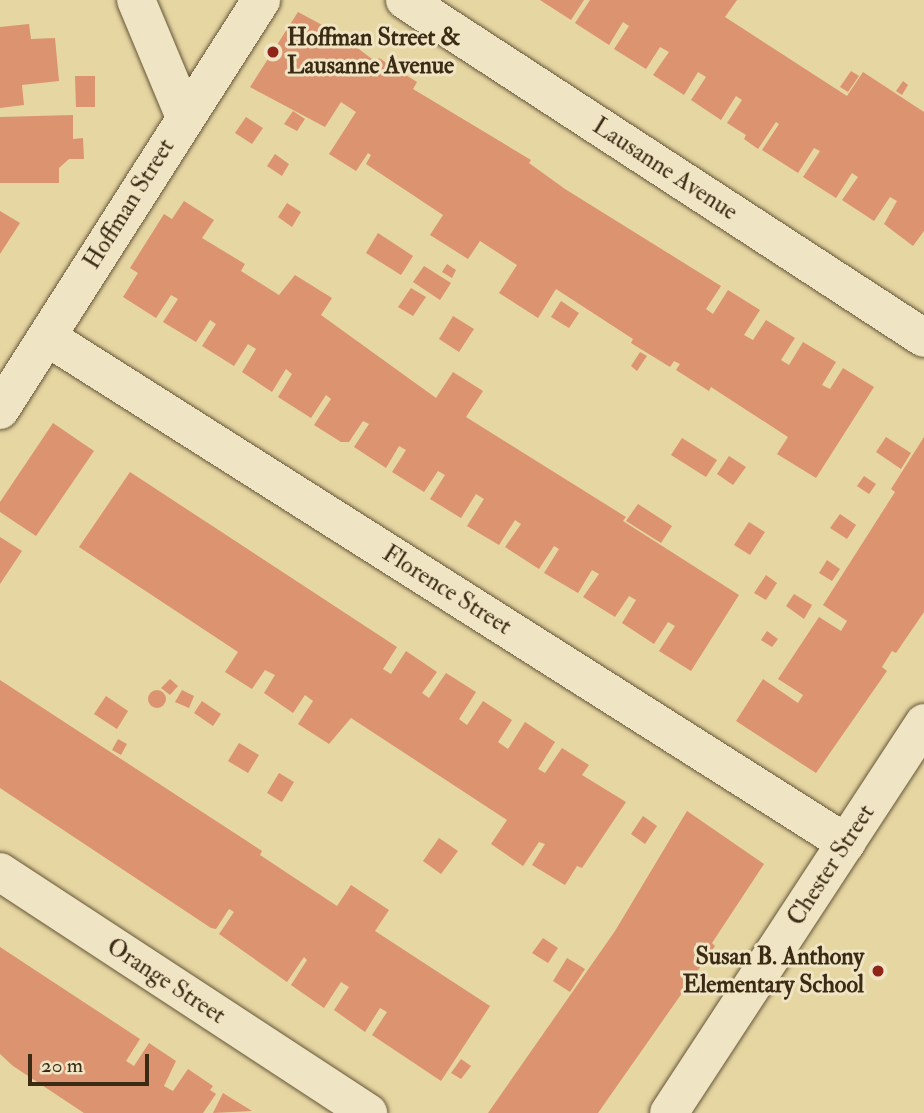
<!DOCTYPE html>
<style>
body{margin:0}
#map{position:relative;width:924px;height:1113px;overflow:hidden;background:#e6d6a2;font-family:"IM FELL Double Pica",serif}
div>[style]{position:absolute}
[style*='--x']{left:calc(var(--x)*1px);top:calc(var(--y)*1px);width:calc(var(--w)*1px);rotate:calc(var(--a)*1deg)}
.building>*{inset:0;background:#db9370}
.round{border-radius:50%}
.roads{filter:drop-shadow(0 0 2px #665638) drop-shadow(0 0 2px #665638)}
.minor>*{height:38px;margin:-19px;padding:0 19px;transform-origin:19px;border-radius:19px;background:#efe4c3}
.dots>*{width:19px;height:19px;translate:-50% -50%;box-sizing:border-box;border:4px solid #efe4c3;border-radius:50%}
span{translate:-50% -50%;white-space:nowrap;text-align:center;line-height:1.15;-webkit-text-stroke:6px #efe4c3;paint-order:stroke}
.poi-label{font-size:24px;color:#3b2b14;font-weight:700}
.left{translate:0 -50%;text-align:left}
.right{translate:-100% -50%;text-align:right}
.street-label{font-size:24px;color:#3b2b14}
.scale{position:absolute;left:28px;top:1054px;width:121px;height:32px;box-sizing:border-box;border:4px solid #3b2b14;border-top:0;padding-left:9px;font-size:21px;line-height:24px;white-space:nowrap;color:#3b2b14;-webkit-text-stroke:5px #efe4c3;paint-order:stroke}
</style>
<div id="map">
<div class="building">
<div style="clip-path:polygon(540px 0,584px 0,571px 20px)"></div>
<div style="clip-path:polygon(590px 0,737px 0,725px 17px,847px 96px,863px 72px,924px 112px,924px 231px,913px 246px,884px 224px,897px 201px,890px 197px,874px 221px,842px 200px,858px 177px,852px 173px,836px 198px,803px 177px,820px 151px,814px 148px,798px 173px,762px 150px,779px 124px,776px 122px,758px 149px,744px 139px,746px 135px,727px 123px,742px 100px,736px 96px,721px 120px,691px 100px,706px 77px,698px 72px,684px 95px,653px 75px,669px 52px,660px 47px,646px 69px,614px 49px,629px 26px,623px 22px,609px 45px,575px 23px)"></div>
<div style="clip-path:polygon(298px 12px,339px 34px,376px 62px,379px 58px,417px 82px,413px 89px,531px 160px,529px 163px,565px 189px,721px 286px,706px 309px,713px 314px,728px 290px,760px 310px,744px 335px,753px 340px,766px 320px,795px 338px,781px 360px,789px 365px,803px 342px,836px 362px,822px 385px,830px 389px,843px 368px,874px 387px,816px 478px,777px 454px,788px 437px,711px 387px,709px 391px,676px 370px,680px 364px,674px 361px,670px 367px,631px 343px,633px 339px,556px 289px,538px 318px,499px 293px,517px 265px,480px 241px,468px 259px,430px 235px,443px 215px,366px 164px,371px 155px,368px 153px,356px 171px,329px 154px,356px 112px,341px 102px,325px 127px,250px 87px)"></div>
<div style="clip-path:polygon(29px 24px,31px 39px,55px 38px,59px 81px,22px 85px,24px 105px,0 108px,0 27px)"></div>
<div style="clip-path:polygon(851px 71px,859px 76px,848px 92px,840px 87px)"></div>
<div style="clip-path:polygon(75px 76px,95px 76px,95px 107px,76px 107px)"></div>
<div style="clip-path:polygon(903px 81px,908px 85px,902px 95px,896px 91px)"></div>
<div style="clip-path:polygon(293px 111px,305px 119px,297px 131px,284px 124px)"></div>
<div style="clip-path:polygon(73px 115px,73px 139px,83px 138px,84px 159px,69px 159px,59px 168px,59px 183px,0 183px,0 117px)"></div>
<div style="clip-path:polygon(246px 117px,263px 128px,252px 144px,235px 133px)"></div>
<div style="clip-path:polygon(275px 154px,289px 164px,282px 176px,267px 166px)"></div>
<div style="clip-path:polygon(184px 201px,214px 220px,202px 238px,245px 264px,241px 271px,279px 295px,295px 275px,332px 298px,321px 315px,436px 398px,453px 372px,483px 391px,466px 417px,626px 517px,623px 521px,739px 595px,691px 671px,659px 651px,675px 626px,668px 622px,654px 644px,622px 623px,636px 600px,629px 596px,615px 617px,583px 597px,599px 574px,592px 570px,578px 593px,544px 573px,559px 549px,554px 546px,539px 569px,505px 547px,521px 524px,515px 520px,499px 545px,467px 526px,484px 499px,476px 494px,461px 518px,430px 499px,445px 475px,438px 471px,424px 492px,392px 472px,406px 450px,399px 446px,386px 468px,354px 447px,369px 424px,363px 421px,349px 442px,341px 442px,314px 425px,331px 399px,326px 395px,311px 418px,278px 397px,292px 374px,286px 369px,272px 392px,242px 372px,256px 349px,248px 344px,234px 366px,202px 346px,216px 324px,210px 320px,196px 342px,163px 322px,178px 299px,171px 295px,156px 318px,123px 297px,138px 273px,130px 268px,164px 214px,172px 219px)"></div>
<div style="clip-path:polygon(287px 203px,301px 212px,292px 227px,278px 217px)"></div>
<div style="clip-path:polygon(0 211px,20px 223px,0 254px)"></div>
<div style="clip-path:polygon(378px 233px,413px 256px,401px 275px,366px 253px)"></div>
<div style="clip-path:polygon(447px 264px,456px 270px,452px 278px,442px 272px)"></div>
<div style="clip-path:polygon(424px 266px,451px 283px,440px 300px,413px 282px)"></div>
<div style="clip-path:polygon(411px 288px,426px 297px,413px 316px,398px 307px)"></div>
<div style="clip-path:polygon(561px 301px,579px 313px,569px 328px,551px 317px)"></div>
<div style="clip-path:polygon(453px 316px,474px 329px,459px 352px,439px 339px)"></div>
<div style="clip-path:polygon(640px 352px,647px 356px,637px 371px,631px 366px)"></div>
<div style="clip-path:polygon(53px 423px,94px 451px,36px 536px,0 512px,0 502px)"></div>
<div style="clip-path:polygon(886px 437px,911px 453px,901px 469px,876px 452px)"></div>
<div style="clip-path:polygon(924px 437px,924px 612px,896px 653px,892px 651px,882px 667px,887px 671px,816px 773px,736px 721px,763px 679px,798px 703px,803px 695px,778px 679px,819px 617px,841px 631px,847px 621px,823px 605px,895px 492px,891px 489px)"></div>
<div style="clip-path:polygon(682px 438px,717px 460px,706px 477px,671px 455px)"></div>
<div style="clip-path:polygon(729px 456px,746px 467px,733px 485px,717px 474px)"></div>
<div style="clip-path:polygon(130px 472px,397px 647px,383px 669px,391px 674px,406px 651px,437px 672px,422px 693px,429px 698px,446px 673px,476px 692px,459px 719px,467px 725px,483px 701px,512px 720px,498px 742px,508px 749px,525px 722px,555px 742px,538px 769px,545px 773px,562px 748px,589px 765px,582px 775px,626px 802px,582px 868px,577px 866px,565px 885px,532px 865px,545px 844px,539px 842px,523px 866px,491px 844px,507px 820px,351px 718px,329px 744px,298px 724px,313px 701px,305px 695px,293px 713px,264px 693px,275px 675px,265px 670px,252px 689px,225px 672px,238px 652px,79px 547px)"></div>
<div style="clip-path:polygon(864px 476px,876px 484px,869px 494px,857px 486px)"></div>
<div style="clip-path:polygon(638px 504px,672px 526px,661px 543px,626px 521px)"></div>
<div style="clip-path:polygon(840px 514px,856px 525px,847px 539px,830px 528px)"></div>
<div style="clip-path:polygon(749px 522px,765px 532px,750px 555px,734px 545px)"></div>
<div style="clip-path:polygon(0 537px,22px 551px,0 584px)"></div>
<div style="clip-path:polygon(827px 560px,840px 569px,832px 581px,819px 573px)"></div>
<div style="clip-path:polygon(766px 575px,777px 583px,766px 600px,754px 593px)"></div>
<div style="clip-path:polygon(794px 594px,812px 605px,804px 619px,786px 606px)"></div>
<div style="clip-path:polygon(767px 631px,778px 639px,772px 647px,761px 640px)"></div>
<div style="clip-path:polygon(170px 679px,178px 686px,170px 695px,161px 688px)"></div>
<div style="clip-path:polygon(0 680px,262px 851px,260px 855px,337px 906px,351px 885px,389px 910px,375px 931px,490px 1006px,441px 1081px,372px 1035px,387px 1012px,380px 1008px,365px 1032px,334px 1010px,349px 987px,341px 982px,324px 1008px,291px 985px,307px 960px,304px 957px,287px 982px,219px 934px,234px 912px,229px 909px,216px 929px,211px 928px,0 788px)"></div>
<div style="clip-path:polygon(182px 690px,194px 696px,189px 708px,175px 702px)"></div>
<div class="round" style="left:148px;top:690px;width:18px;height:18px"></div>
<div style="clip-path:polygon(106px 696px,128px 711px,117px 729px,94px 714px)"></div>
<div style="clip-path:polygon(202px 701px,221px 714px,213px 726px,194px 713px)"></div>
<div style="clip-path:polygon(118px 739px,127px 744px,121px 755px,112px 750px)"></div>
<div style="clip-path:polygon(239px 743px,259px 755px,248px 773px,228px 761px)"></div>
<div style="clip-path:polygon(279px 773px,294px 782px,282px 802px,267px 793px)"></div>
<div style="clip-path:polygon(687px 811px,764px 864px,712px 943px,715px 946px,598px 1113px,488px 1113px,615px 931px)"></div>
<div style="clip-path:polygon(643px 816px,657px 826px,645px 844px,631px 834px)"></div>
<div style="clip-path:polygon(439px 838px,458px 851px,441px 874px,423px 861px)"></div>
<div style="clip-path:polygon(543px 938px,558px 948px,548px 963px,532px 953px)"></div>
<div style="clip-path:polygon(0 947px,140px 1039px,126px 1061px,134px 1066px,149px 1043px,176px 1061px,164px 1086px,173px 1091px,188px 1069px,213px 1086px,210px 1090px,216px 1094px,203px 1113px,84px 1113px,13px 1066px,0 1054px)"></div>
<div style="clip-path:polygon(567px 958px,585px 969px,570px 992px,553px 981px)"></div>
<div style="clip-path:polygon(461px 1059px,471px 1066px,461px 1079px,451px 1073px)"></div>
<div style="clip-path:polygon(223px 1093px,252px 1111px,213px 1113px)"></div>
</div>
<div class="roads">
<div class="minor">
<div style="--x:136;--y:0;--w:125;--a:67.3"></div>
<div style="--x:405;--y:0;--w:619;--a:33.07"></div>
<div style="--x:47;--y:337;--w:946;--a:32.35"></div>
<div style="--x:0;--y:410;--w:486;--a:-57.5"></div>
<div style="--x:0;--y:872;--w:440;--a:33.2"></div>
<div style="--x:669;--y:1113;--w:466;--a:-56.8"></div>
</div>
</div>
<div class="dots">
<div style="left:273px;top:52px;background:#8f2418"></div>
<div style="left:878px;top:971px;background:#8f2418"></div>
</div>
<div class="poi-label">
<span class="left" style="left:287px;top:52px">Hoffman Street &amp;<br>Lausanne Avenue</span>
<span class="right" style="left:864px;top:971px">Susan B. Anthony<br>Elementary School</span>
</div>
<div class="street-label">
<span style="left:665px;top:169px;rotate:33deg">Lausanne Avenue</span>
<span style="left:129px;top:204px;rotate:-58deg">Hoffman Street</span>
<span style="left:447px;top:590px;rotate:32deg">Florence Street</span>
<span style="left:831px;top:865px;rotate:-57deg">Chester Street</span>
<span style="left:166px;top:981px;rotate:33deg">Orange Street</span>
</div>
<div class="scale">20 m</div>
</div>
